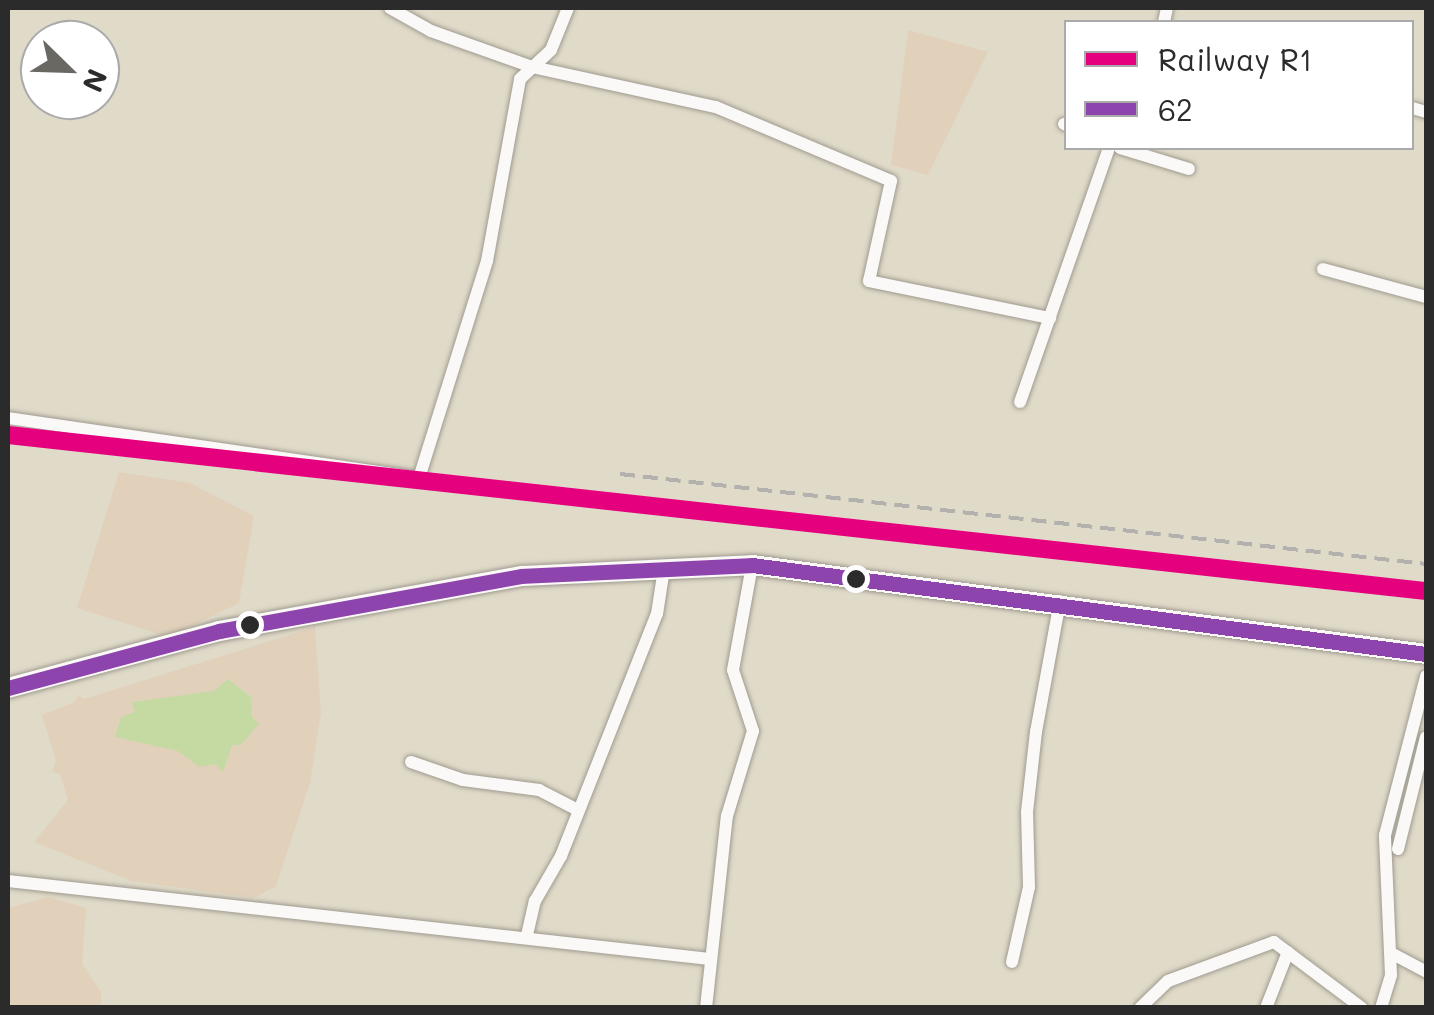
<!DOCTYPE html>
<style>
body{margin:0}
#map{position:relative;width:1434px;height:1015px;overflow:hidden;background:#e0dac8;font-family:Mali,sans-serif}
div>[style]{position:absolute}
[style*='--x']{left:calc(var(--x)*1px);top:calc(var(--y)*1px);width:calc(var(--w)*1px);rotate:calc(var(--a)*1deg)}
.built>*{inset:0;background:#e1d1bb}
.green>*{inset:0;background:#c5d9a3}
.roads{filter:drop-shadow(0 0 2px #9f9b90) drop-shadow(0 0 2px #9f9b90)}
.minor>*{height:12px;margin:-6px;padding:0 6px;transform-origin:6px;border-radius:6px;background:#faf9f7}
.primary>*{height:20px;margin:-10px;padding:0 10px;transform-origin:10px;border-radius:10px;background:#faf9f7}
.rail>*{height:4px;margin-top:-2px;transform-origin:0;background:repeating-linear-gradient(90deg,#b2b1ae 0 15px,transparent 0 23px)}
.bus-1>*{height:15px;margin:-7.5px;padding:0 7.5px;transform-origin:7.5px;border-radius:7.5px;background:#8e44ad}
.rail-1>*{height:18px;margin:-9px;padding:0 9px;transform-origin:9px;border-radius:9px;background:#e5007d}
.dots>*{width:28px;height:28px;translate:-50% -50%;box-sizing:border-box;border:5px solid #fff;border-radius:50%}
span{translate:-50% -50%;white-space:nowrap;text-align:center;line-height:1.15;-webkit-text-stroke:9px #fff;paint-order:stroke}
.frame{position:absolute;inset:0;border:10px solid #2b2b2b;pointer-events:none}
.legend{position:absolute;left:1064px;top:20px;width:350px;height:130px;box-sizing:border-box;background:#fff;border:2px solid #aaa;margin:0;padding:12px 18px;list-style:none;font-size:30px;color:#2b2b2b}
.legend li{display:flex;align-items:center;gap:20px;height:50px}
.legend b{width:50px;border:2px solid #aaa}
.north{position:absolute;left:20px;top:20px;width:100px;height:100px;box-sizing:border-box;background:#fff;border:2px solid #aaa;border-radius:50%;rotate:113deg;font-size:28px;font-weight:700;line-height:40px;text-align:center;color:#2b2b2b}
.north::after{content:'';display:block;margin:auto;width:35px;height:45px;background:#6a6862;clip-path:polygon(50% 0,100% 100%,50% 72%,0 100%)}
</style>
<div id="map">
<div class="built">
<div style="clip-path:polygon(908px 30px,988px 52px,928px 175px,891px 165px)"></div>
<div style="clip-path:polygon(119px 472px,190px 483px,254px 516px,239px 603px,168px 637px,77px 608px)"></div>
<div style="clip-path:polygon(315px 627px,321px 713px,310px 783px,276px 886px,254px 898px,131px 881px,34px 842px,68px 800px,60px 774px,52px 772px,56px 761px,42px 715px,75px 702px,78px 695px,84px 699px)"></div>
<div style="clip-path:polygon(48px 897px,86px 908px,82px 964px,101px 992px,101px 1007px,8px 1007px,9px 908px)"></div>
</div>
<div class="green">
<div style="clip-path:polygon(228px 679px,251px 697px,252px 717px,259px 723px,241px 745px,232px 745px,223px 772px,215px 764px,199px 767px,178px 751px,115px 737px,121px 717px,135px 712px,132px 702px,214px 691px)"></div>
</div>
<div class="roads">
<div class="minor">
<div style="--x:390;--y:8;--w:47;--a:29.3"></div>
<div style="--x:431;--y:31;--w:107;--a:19.6"></div>
<div style="--x:532;--y:67;--w:188;--a:12.3"></div>
<div style="--x:716;--y:107;--w:190;--a:22.9"></div>
<div style="--x:891;--y:181;--w:102;--a:102.4"></div>
<div style="--x:869;--y:281;--w:185;--a:11.6"></div>
<div style="--x:1164;--y:22;--w:14;--a:-78"></div>
<div style="--x:1412;--y:108;--w:15;--a:16"></div>
<div style="--x:1064;--y:124;--w:2;--a:27"></div>
<div style="--x:1120;--y:148;--w:72;--a:16.9"></div>
<div style="--x:1323;--y:269;--w:107;--a:15.2"></div>
<div style="--x:1020;--y:402;--w:269;--a:-70.7"></div>
<div style="--x:8;--y:418;--w:415;--a:8.3"></div>
<div style="--x:419;--y:478;--w:227;--a:-72.6"></div>
<div style="--x:487;--y:261;--w:185;--a:-79.7"></div>
<div style="--x:520;--y:79;--w:42;--a:-43.1"></div>
<div style="--x:551;--y:50;--w:45;--a:-68"></div>
<div style="--x:411;--y:762;--w:55;--a:19.1"></div>
<div style="--x:463;--y:780;--w:77;--a:7.5"></div>
<div style="--x:539;--y:790;--w:44;--a:27.1"></div>
<div style="--x:1398;--y:849;--w:115;--a:-76"></div>
<div style="--x:8;--y:881;--w:706;--a:6.34"></div>
<div style="--x:527;--y:935;--w:35;--a:-77"></div>
<div style="--x:535;--y:901;--w:52;--a:-60"></div>
<div style="--x:561;--y:856;--w:260;--a:-68.4"></div>
<div style="--x:657;--y:614;--w:46;--a:-81.2"></div>
<div style="--x:1391;--y:953;--w:40;--a:28"></div>
<div style="--x:1012;--y:962;--w:77;--a:-77.2"></div>
<div style="--x:1029;--y:887;--w:75;--a:-91.5"></div>
<div style="--x:1027;--y:812;--w:81;--a:-83.6"></div>
<div style="--x:1036;--y:732;--w:133;--a:-79.6"></div>
<div style="--x:706;--y:1008;--w:193;--a:-83.8"></div>
<div style="--x:727;--y:816;--w:89;--a:-73"></div>
<div style="--x:753;--y:731;--w:64;--a:-108.2"></div>
<div style="--x:733;--y:670;--w:107;--a:-79.7"></div>
<div style="--x:1140;--y:1008;--w:39;--a:-44"></div>
<div style="--x:1168;--y:981;--w:113;--a:-20.2"></div>
<div style="--x:1274;--y:942;--w:110;--a:36.9"></div>
<div style="--x:1266;--y:1008;--w:60;--a:-68.6"></div>
<div style="--x:1381;--y:1008;--w:34;--a:-73"></div>
<div style="--x:1391;--y:975;--w:140;--a:-92.5"></div>
<div style="--x:1385;--y:835;--w:164;--a:-75.5"></div>
</div>
<div class="primary">
<div style="--x:8;--y:688;--w:219;--a:-15.1"></div>
<div style="--x:219;--y:631;--w:308;--a:-10.3"></div>
<div style="--x:522;--y:576;--w:230;--a:-2.7"></div>
<div style="--x:752;--y:565;--w:680;--a:7.52"></div>
</div>
</div>
<div class="rail">
<div style="--x:620;--y:474;--w:811;--a:6.37"></div>
</div>
<div class="bus-1">
<div style="--x:8;--y:688;--w:219;--a:-15.1"></div>
<div style="--x:219;--y:631;--w:308;--a:-10.3"></div>
<div style="--x:522;--y:576;--w:230;--a:-2.7"></div>
<div style="--x:752;--y:565;--w:680;--a:7.52"></div>
</div>
<div class="rail-1">
<div style="--x:8;--y:435;--w:1427;--a:6.28"></div>
</div>
<div class="dots">
<div style="left:856px;top:579px;background:#2b2b2b"></div>
<div style="left:250px;top:625px;background:#2b2b2b"></div>
</div>
<div class="frame"></div>
<ul class="legend">
<li><b style="height:12px;background:#e5007d"></b>Railway R1</li>
<li><b style="height:12px;background:#8e44ad"></b>62</li>
</ul>
<div class="north">N</div>
</div>
